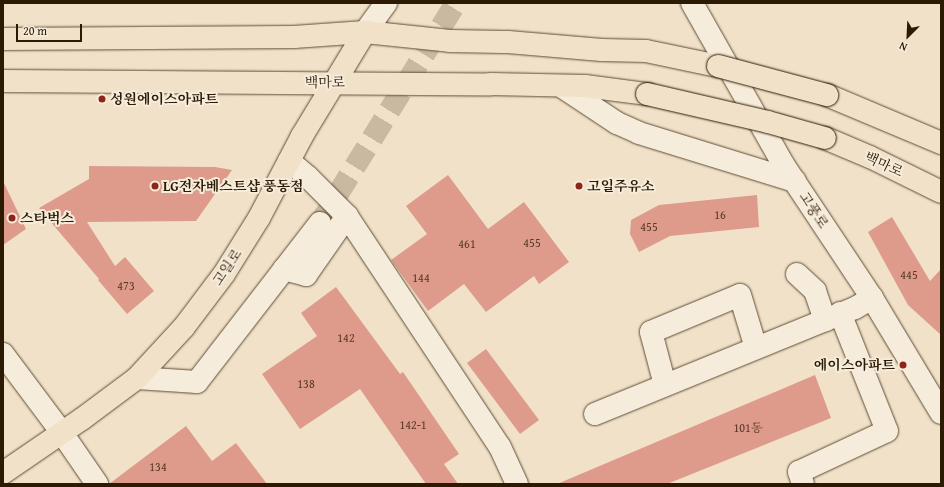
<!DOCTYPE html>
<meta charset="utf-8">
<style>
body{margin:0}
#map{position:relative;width:944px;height:487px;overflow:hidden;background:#f1e1c8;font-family:"Gentium Book Plus","Noto Serif KR",serif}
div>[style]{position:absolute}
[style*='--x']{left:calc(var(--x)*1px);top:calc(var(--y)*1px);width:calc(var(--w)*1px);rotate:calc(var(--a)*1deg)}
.building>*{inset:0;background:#de9b8c}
.minor-tunnel>*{height:22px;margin-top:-11px;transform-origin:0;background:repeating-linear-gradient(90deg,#cab9a1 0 22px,transparent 0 33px)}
.roads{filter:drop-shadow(0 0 1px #5e4c35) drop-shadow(0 0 1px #5e4c35)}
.minor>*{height:22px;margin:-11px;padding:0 11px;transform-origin:11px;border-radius:11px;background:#f6ecdb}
.major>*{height:22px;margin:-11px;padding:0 11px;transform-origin:11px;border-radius:11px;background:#f1e1c8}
.bridges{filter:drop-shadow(0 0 1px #2d1a04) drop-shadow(0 0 1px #2d1a04)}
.major-bridge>*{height:22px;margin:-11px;padding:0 11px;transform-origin:11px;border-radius:11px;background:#f1e1c8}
.dots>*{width:11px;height:11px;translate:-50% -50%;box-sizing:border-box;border:2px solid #f6ecdb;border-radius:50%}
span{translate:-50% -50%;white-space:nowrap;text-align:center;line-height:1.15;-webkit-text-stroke:4px #f6ecdb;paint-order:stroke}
.number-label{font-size:12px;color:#593a26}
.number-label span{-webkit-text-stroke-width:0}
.street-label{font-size:14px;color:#2d1a04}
.poi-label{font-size:14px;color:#2d1a04;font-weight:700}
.left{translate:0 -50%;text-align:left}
.right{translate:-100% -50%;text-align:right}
.frame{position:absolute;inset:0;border:4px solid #2d1a04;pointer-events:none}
.north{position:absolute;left:888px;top:16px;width:40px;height:40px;-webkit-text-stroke:3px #f6ecdb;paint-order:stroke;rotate:204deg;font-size:11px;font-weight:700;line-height:16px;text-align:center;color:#2d1a04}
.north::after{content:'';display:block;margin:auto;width:14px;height:18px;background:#2d1a04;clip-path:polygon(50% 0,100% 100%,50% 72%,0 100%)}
.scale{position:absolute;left:16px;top:24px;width:66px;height:18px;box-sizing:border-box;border:2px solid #2d1a04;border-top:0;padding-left:5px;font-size:12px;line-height:14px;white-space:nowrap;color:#2d1a04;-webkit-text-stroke:3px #f6ecdb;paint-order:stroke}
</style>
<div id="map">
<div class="building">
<div style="clip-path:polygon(89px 166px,215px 167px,232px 170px,196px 221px,87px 222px,115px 266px,125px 257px,154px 291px,127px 314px,98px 280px,99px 279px,39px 208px,89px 179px)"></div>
<div style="clip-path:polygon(448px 175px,488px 229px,524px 202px,569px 262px,539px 284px,534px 276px,486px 312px,464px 284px,428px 311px,391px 260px,427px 234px,406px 206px)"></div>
<div style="clip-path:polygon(3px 181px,26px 229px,3px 245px)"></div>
<div style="clip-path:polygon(757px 195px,759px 227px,670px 236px,639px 252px,630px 234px,631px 220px,659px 205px)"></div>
<div style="clip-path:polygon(892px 217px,930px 281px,941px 269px,941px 335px,908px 305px,868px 232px)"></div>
<div style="clip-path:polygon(336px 287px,400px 374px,403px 372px,459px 454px,444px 464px,458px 484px,426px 484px,360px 389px,300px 429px,262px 374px,317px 336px,301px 313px)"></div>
<div style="clip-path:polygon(486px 349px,539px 420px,520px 434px,467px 363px)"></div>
<div style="clip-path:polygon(815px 375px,831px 418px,667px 484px,557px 484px)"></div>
<div style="clip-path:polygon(186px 426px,212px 461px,236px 443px,267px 484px,109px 484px)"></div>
</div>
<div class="minor-tunnel">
<div style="--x:320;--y:223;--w:259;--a:-58.3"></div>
</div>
<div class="roads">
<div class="minor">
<div style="--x:692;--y:3;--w:185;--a:60.5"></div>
<div style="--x:783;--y:164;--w:161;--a:56.4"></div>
<div style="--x:872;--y:298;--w:134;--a:59"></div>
<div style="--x:365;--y:32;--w:36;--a:-54"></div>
<div style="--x:561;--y:86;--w:67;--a:33.5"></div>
<div style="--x:617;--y:123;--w:24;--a:24"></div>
<div style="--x:639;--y:133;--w:163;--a:17.1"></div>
<div style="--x:289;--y:161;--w:25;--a:40"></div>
<div style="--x:308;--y:177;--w:55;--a:45"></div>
<div style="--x:347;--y:216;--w:277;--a:56.5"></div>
<div style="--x:500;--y:447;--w:41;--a:65.3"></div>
<div style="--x:284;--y:269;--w:23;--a:15"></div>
<div style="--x:306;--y:275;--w:72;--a:-55.2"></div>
<div style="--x:797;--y:274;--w:25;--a:43"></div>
<div style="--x:815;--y:291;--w:31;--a:71"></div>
<div style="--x:3;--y:354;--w:99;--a:53.2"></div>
<div style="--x:62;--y:433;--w:62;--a:55.5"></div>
<div style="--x:137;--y:378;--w:60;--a:3.8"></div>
<div style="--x:197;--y:382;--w:201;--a:-52.3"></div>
<div style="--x:665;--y:385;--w:55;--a:-104.8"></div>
<div style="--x:651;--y:332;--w:96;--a:-22.6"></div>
<div style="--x:740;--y:295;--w:55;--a:73.2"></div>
<div style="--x:595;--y:414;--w:281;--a:-22.2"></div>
<div style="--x:855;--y:308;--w:20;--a:-30"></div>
<div style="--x:803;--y:484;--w:13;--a:-108"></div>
<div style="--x:799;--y:472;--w:97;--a:-25"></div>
<div style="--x:887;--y:431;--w:127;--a:-111.7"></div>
</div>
<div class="major">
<div style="--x:3;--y:39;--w:291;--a:-0.4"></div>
<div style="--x:294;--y:37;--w:71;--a:-4"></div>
<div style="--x:365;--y:32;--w:85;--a:6"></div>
<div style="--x:450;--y:41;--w:58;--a:1"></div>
<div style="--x:508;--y:42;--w:94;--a:4.9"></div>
<div style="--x:602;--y:50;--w:44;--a:1.3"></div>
<div style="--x:646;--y:51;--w:74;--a:11.8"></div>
<div style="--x:3;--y:81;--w:487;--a:0.4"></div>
<div style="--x:490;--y:84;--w:95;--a:1.2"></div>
<div style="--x:585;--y:86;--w:63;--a:7.4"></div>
<div style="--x:827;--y:95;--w:124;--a:22.8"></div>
<div style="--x:825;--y:138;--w:49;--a:22.9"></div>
<div style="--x:870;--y:157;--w:79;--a:26.2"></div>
<div style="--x:3;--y:473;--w:96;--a:-34.4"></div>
<div style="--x:82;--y:419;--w:69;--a:-36.7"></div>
<div style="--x:137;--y:378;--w:69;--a:-47.3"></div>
<div style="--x:184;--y:327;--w:66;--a:-53"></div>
<div style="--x:224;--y:274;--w:66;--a:-58"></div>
<div style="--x:259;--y:218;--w:93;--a:-62.3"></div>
<div style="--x:302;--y:136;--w:122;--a:-58.8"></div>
</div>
</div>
<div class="bridges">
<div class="major-bridge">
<div style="--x:718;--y:66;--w:113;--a:14.9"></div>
<div style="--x:647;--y:94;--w:124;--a:13"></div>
<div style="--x:768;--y:122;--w:59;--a:15.7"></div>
</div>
</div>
<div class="dots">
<div style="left:102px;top:99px;background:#8f2418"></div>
<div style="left:155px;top:186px;background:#8f2418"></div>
<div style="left:579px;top:186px;background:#8f2418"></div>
<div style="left:12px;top:218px;background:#8f2418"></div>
<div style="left:903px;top:365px;background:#8f2418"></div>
</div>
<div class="number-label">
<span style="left:720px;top:215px">16</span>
<span style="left:649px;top:227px">455</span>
<span style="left:532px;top:243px">455</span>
<span style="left:467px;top:244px">461</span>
<span style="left:909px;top:275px">445</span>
<span style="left:421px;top:278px">144</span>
<span style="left:126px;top:286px">473</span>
<span style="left:346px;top:338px">142</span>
<span style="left:306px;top:384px">138</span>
<span style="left:413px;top:425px">142-1</span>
<span style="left:748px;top:428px">101동</span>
<span style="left:158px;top:467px">134</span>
</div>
<div class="street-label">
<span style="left:325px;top:82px">백마로</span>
<span style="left:884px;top:164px;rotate:25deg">백마로</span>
<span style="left:814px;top:210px;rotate:57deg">고풍로</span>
<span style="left:227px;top:267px;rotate:-56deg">고일로</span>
</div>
<div class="poi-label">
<span class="left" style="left:110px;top:99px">성원에이스아파트</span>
<span class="left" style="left:163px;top:186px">LG전자베스트샵 풍동점</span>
<span class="left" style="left:587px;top:186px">고일주유소</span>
<span class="left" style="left:20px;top:218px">스타벅스</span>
<span class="right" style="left:895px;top:365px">에이스아파트</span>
</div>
<div class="frame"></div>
<div class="north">N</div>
<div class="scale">20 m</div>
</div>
